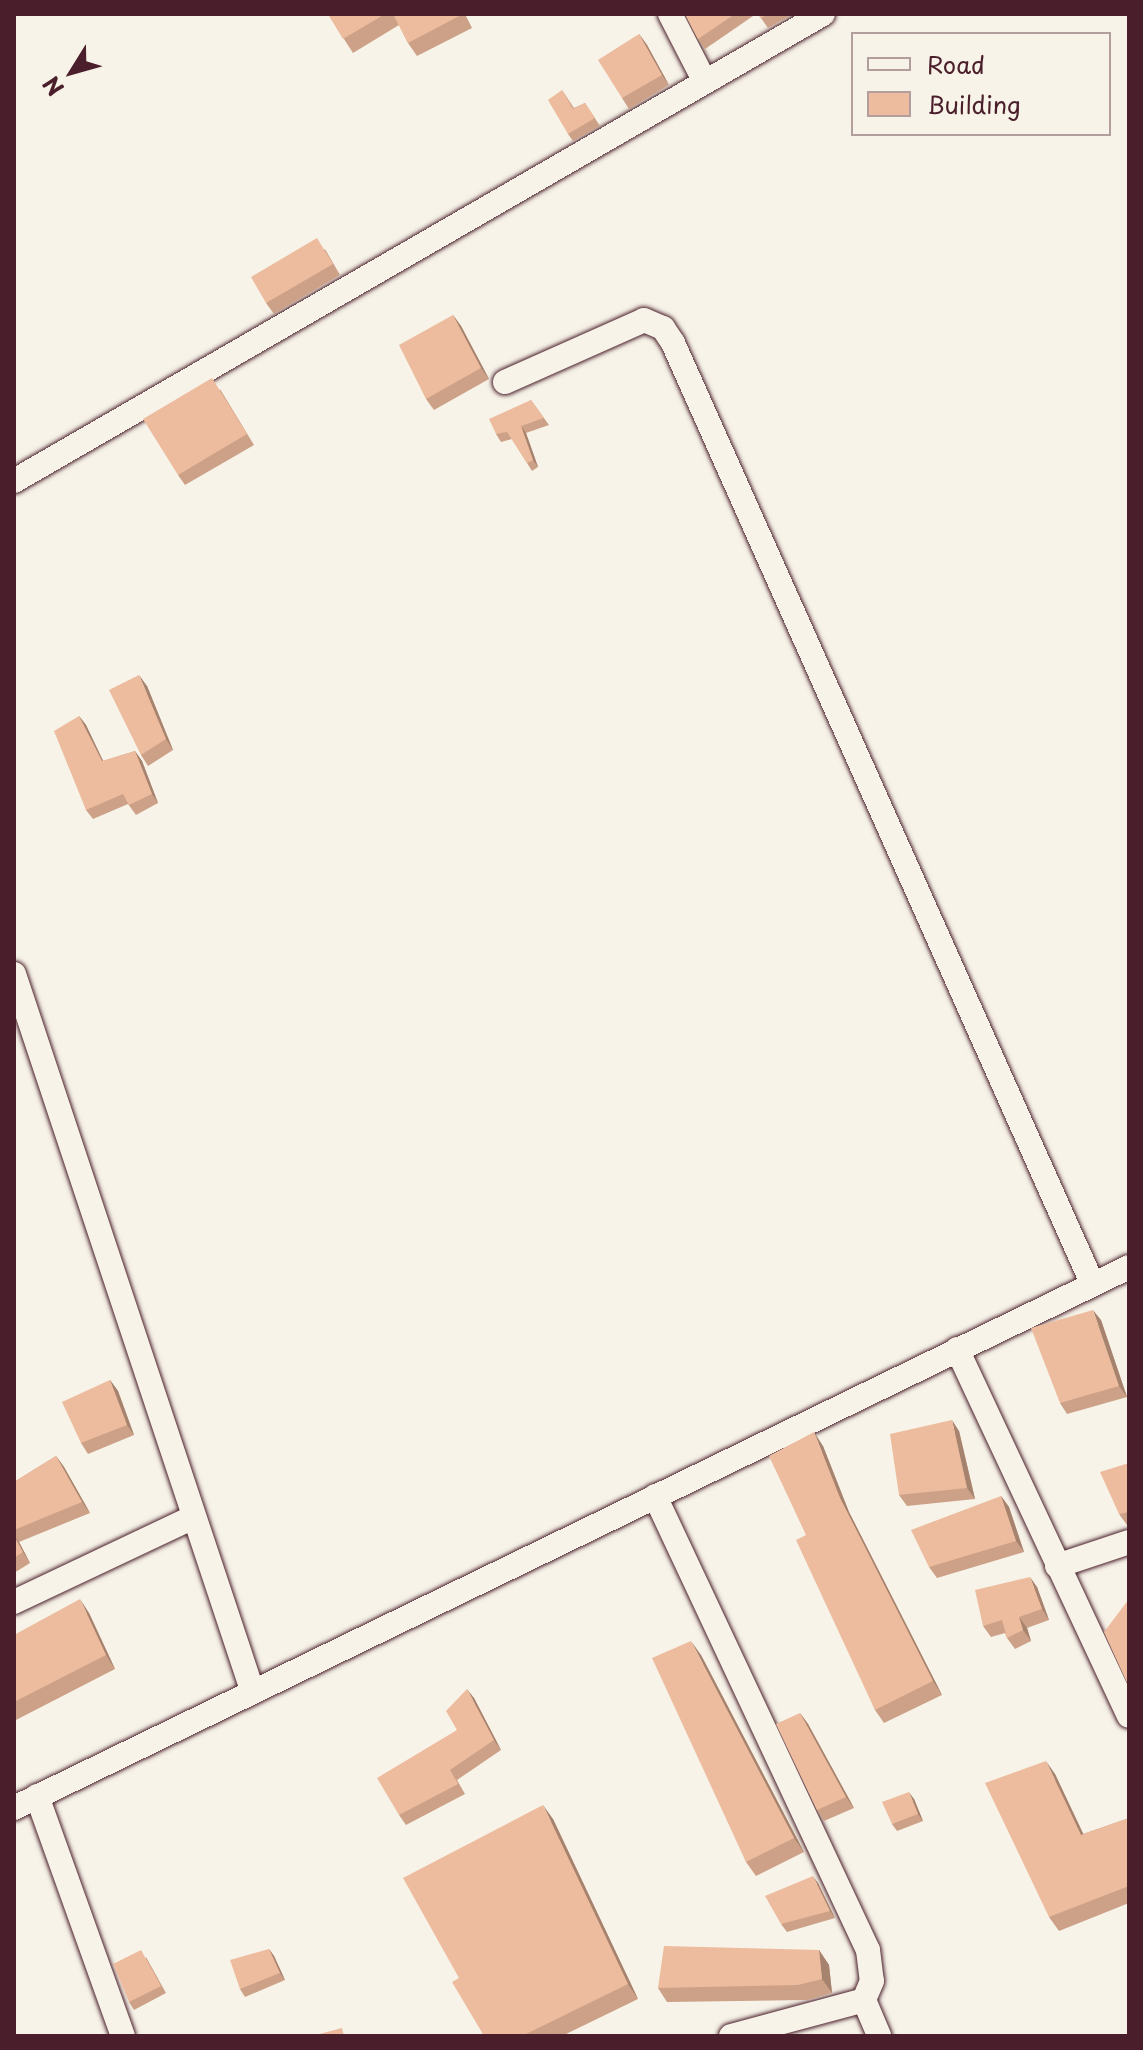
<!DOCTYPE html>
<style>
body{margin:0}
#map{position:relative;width:1143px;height:2050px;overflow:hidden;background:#f7f3e8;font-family:"Playpen Sans",sans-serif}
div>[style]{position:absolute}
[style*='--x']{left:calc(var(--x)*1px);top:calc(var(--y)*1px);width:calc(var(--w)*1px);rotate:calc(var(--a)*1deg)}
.roads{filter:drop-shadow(0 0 2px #4a1f2b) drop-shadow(0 0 2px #4a1f2b)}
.minor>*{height:24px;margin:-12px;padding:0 12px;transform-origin:12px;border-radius:12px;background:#f7f3e8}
.wall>*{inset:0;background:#cca187}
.shaded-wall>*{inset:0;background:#a6836e}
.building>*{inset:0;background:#edbb9d}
span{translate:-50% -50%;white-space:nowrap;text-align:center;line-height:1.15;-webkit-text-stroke:6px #f7f3e8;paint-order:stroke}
.frame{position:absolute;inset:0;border:16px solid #4a1f2b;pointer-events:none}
.legend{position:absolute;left:851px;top:32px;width:260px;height:104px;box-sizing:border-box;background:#f7f3e8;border:2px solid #b29e9c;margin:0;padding:10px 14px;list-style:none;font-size:24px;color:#4a1f2b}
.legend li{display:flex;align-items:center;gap:16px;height:40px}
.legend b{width:40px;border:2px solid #b29e9c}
.north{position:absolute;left:32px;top:32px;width:80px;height:80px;-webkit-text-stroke:6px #f7f3e8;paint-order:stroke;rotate:233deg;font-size:22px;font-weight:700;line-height:32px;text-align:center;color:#4a1f2b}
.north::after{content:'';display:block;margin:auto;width:28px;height:36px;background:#4a1f2b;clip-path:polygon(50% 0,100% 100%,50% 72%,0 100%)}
</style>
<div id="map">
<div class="roads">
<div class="minor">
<div style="--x:670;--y:14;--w:76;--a:62.8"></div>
<div style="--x:505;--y:382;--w:152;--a:-24"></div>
<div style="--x:644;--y:320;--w:21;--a:23"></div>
<div style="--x:663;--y:328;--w:18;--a:56"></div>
<div style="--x:673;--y:343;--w:1031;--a:65.97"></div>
<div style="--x:14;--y:481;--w:934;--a:-30"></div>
<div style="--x:14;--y:974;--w:755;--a:71.61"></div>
<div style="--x:957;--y:1349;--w:405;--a:64.9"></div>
<div style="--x:655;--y:1496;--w:501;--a:64.87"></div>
<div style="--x:868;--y:1950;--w:31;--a:83"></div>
<div style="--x:872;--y:1981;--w:21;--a:113"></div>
<div style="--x:864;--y:2000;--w:39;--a:67"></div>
<div style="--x:1057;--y:1566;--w:76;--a:-18.4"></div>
<div style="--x:14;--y:1602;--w:199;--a:-25.3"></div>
<div style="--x:37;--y:1796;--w:255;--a:70.3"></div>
<div style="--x:14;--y:1808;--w:1239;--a:-25.88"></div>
<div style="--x:731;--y:2036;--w:138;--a:-15.1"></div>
</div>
</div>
<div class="wall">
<div style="clip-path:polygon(328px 14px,465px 14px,472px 28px,417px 56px,408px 43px,399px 25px,353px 53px)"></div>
<div style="clip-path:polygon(685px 14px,756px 14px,705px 49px,698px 39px)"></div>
<div style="clip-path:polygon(758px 14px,793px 14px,768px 28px)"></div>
<div style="clip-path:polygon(639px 34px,647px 45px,669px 85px,629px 109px,622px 98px)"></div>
<div style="clip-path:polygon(562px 90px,574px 108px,585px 103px,600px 126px,573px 141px,568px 134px)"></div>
<div style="clip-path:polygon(325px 249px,340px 275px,274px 314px,266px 303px)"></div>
<div style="clip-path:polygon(453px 315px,461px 326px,489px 379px,434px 410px,426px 399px)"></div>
<div style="clip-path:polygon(220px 389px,254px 445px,185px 485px,178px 475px)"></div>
<div style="clip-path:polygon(531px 400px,549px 425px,526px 433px,538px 467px,532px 471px,512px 439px,501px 442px,496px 434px)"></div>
<div style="clip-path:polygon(147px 686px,173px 750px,148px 766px,141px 755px)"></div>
<div style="clip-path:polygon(79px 716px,86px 725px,103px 761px,135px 751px,142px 761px,158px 803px,136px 815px,128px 804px,93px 819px,86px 810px)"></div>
<div style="clip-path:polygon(1101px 1320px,1127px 1397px,1067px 1414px,1060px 1403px)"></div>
<div style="clip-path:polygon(110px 1380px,118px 1391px,134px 1435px,88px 1454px,81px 1443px)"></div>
<div style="clip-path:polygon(959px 1431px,975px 1499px,907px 1506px,899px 1495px)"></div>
<div style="clip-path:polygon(823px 1446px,849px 1512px,942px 1695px,884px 1723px,875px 1710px,806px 1535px)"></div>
<div style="clip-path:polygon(56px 1456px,64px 1467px,90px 1513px,19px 1542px,30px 1563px,14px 1573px,14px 1482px)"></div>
<div style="clip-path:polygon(1129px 1463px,1129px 1524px,1127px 1525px,1119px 1514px)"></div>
<div style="clip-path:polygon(1001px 1496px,1009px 1507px,1024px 1552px,937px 1578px,929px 1567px)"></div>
<div style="clip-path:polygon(1037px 1587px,1049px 1620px,1027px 1628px,1031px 1641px,1015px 1649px,1007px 1638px,1005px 1633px,991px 1637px,983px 1626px)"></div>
<div style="clip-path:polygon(89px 1613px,115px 1669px,14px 1721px,14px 1635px)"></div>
<div style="clip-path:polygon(701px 1655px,804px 1852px,756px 1876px,746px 1862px)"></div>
<div style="clip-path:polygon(474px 1698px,501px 1750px,457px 1780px,465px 1794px,406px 1825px,399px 1815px,457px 1730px)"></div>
<div style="clip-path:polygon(800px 1713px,808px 1724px,854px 1808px,824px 1821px,817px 1810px)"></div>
<div style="clip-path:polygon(1055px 1774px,1083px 1834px,1129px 1818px,1129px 1903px,1059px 1931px,1049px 1917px)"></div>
<div style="clip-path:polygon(914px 1799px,923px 1821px,897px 1831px,892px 1824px)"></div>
<div style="clip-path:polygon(553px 1819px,638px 1999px,562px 2036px,484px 2036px,459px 1978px)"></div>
<div style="clip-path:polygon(818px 1883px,835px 1918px,787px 1932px,781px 1924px)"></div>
<div style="clip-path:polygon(269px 1949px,274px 1956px,285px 1980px,245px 1997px,240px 1989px)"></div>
<div style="clip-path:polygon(819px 1950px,829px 1965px,832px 1993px,808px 2000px,667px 2002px,658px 1988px)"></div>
<div style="clip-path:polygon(146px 1957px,166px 1993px,134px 2010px,129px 2002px)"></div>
</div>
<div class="shaded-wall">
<div style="clip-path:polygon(639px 34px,647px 45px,669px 85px,662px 75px)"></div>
<div style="clip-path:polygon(453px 315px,461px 326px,489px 379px,481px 368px)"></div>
<div style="clip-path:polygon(521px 426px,526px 433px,538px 467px,533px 460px)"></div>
<div style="clip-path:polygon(139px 675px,147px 686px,173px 750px,166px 739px)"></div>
<div style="clip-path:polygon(79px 716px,86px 725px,108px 771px,102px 761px)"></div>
<div style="clip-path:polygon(135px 751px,142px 761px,158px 803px,152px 794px)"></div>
<div style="clip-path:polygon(1093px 1310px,1101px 1320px,1127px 1397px,1119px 1386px)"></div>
<div style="clip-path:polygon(110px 1380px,118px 1391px,134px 1435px,127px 1425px)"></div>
<div style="clip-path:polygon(952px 1420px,959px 1431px,975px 1499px,967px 1488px)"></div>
<div style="clip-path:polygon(814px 1432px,823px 1446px,849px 1512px,942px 1695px,933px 1681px,840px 1498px)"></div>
<div style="clip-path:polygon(56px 1456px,64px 1467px,90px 1513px,82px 1502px)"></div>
<div style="clip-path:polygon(1001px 1496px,1009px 1507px,1024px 1552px,1016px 1541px)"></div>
<div style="clip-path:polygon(14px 1535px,19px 1542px,30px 1563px,23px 1552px)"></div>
<div style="clip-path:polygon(1030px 1577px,1037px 1587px,1049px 1620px,1042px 1609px)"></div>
<div style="clip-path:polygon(80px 1599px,89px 1613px,115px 1669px,106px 1655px)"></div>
<div style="clip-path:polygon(1019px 1617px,1027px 1628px,1031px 1641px,1023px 1630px)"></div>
<div style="clip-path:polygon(691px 1641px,701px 1655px,804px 1852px,794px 1838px)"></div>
<div style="clip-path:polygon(467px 1689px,474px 1698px,501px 1750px,494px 1740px)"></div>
<div style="clip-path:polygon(800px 1713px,808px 1724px,854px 1808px,846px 1797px)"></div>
<div style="clip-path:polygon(1046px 1761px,1055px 1774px,1090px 1848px,1081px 1835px)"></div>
<div style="clip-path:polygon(909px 1792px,914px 1799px,923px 1821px,918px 1814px)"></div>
<div style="clip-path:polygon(543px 1805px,553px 1819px,638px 1999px,628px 1984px)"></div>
<div style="clip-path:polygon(813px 1876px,818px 1883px,835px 1918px,830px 1911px)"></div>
<div style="clip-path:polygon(269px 1949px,274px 1956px,285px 1980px,280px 1973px)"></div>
<div style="clip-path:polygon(819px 1950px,829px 1965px,832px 1993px,822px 1979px)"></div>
</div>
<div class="building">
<div style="clip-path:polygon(328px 14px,385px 14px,343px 39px)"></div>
<div style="clip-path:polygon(393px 14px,463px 14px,408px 43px)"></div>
<div style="clip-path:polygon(685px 14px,735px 14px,698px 39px)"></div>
<div style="clip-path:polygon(758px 14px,769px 14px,761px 18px)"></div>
<div style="clip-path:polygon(639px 34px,662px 75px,622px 98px,598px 60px)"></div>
<div style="clip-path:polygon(562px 90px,573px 109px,585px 103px,595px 118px,568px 134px,548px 100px)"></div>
<div style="clip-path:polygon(317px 238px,333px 264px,266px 303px,251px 277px)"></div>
<div style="clip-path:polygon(453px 315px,481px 368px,426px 399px,399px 345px)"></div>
<div style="clip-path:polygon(212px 378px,247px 434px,178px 475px,143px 419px)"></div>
<div style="clip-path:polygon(531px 400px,544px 418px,521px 426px,533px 460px,527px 463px,507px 432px,496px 434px,489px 419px)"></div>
<div style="clip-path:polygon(139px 675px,166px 739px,141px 755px,109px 690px)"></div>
<div style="clip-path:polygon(79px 716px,102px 761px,135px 751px,152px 794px,129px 805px,123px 794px,86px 810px,54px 731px)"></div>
<div style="clip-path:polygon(1093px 1310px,1119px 1386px,1060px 1403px,1031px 1328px)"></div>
<div style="clip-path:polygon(110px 1380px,127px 1425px,81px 1443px,62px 1402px)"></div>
<div style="clip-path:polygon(952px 1420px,967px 1488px,899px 1495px,890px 1434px)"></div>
<div style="clip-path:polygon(814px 1432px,840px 1498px,933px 1681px,875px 1710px,796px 1540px,806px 1535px,769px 1456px)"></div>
<div style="clip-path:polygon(56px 1456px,82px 1502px,14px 1530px,14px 1482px)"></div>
<div style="clip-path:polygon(1129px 1463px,1129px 1512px,1119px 1514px,1100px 1472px)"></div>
<div style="clip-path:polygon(1001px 1496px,1016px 1541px,929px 1567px,911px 1530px)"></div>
<div style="clip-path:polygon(14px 1536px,23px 1552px,14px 1558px)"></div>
<div style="clip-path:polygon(1030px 1577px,1042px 1609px,1019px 1617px,1023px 1630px,1007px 1638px,1002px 1620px,983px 1626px,975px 1590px)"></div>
<div style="clip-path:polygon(80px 1599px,106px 1655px,14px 1702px,14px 1635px)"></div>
<div style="clip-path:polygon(1129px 1599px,1129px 1687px,1104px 1632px)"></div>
<div style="clip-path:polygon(691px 1641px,794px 1838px,746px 1862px,652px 1658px)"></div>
<div style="clip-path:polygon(467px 1689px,494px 1740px,450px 1770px,458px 1784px,399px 1815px,377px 1778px,457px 1730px,446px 1711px)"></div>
<div style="clip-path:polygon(800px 1713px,846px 1797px,817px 1810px,776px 1724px)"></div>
<div style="clip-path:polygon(1046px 1761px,1081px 1835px,1129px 1818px,1129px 1886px,1049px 1917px,985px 1783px)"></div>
<div style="clip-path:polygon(909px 1792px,918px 1814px,892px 1824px,882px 1802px)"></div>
<div style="clip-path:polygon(543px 1805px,628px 1984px,522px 2036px,484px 2036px,452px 1982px,459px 1978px,403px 1878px)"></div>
<div style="clip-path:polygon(813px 1876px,830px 1911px,781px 1924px,765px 1896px)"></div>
<div style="clip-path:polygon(664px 1946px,819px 1950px,822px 1979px,798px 1985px,658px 1988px)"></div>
<div style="clip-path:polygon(269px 1949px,280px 1973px,240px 1989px,230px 1960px)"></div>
<div style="clip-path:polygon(141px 1950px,161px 1986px,129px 2002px,113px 1964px)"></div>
<div style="clip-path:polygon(342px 2028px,344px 2036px,312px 2036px)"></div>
</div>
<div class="frame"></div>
<ul class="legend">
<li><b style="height:10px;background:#f7f3e8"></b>Road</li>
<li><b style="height:22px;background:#edbb9d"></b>Building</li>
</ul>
<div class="north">N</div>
</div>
